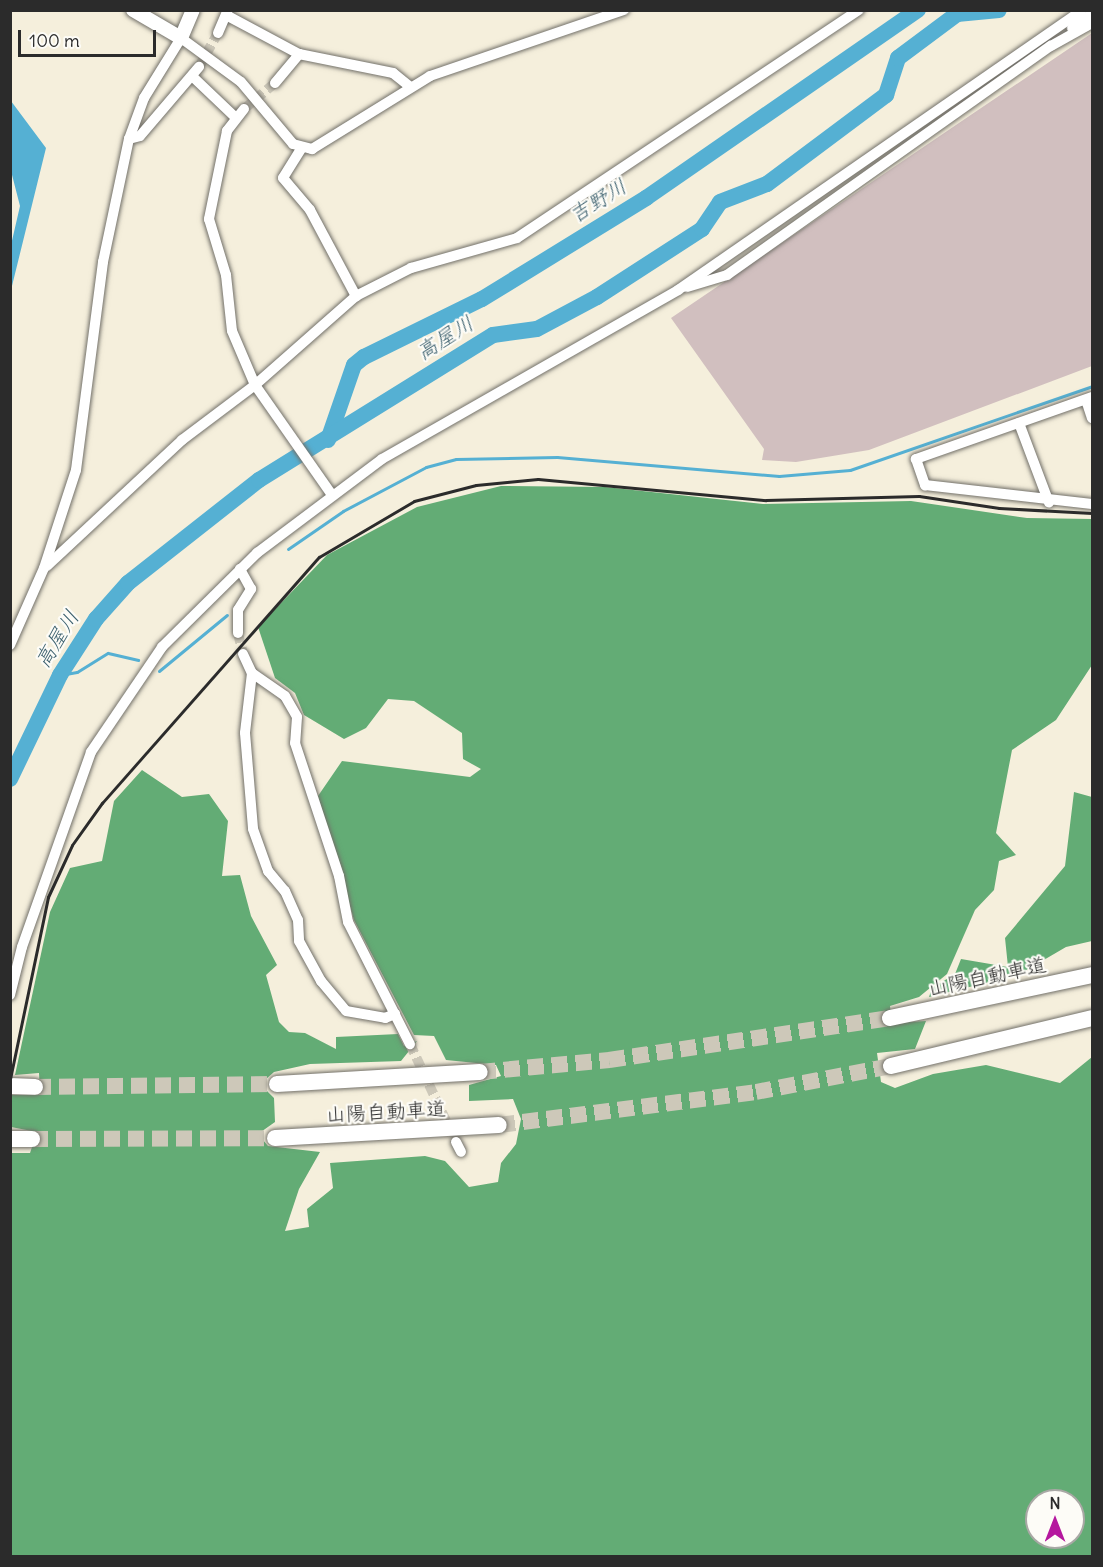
<!DOCTYPE html>
<meta charset="utf-8">
<style>
body{margin:0}
#map{position:relative;width:1103px;height:1567px;overflow:hidden;background:#f5efdc;font-family:Delius,"Klee One",sans-serif}
div>[style]{position:absolute}
[style*='--x']{left:calc(var(--x)*1px);top:calc(var(--y)*1px);width:calc(var(--w)*1px);rotate:calc(var(--a)*1deg)}
.industrial>*{inset:0;background:#d1bfbf}
.forest>*{inset:0;background:#63ac75}
.water>*{inset:0;background:#55b0d3}
.stream>*{height:3px;margin:-1.5px;padding:0 1.5px;transform-origin:1.5px;border-radius:1.5px;background:#55b0d3}
.river>*{height:16px;margin:-8px;padding:0 8px;transform-origin:8px;border-radius:8px;background:#55b0d3}
.minor-tunnel>*{height:10px;margin-top:-5px;transform-origin:0;background:repeating-linear-gradient(90deg,#cdc8b9 0 10px,transparent 0 15px)}
.highway-tunnel>*{height:16px;margin-top:-8px;transform-origin:0;background:repeating-linear-gradient(90deg,#cdc8b9 0 16px,transparent 0 24px)}
.roads{filter:drop-shadow(0 0 2px #727069) drop-shadow(0 0 2px #727069)}
.minor>*{height:10px;margin:-5px;padding:0 5px;transform-origin:5px;border-radius:5px;background:#fff}
.major>*{height:14px;margin:-7px;padding:0 7px;transform-origin:7px;border-radius:7px;background:#fff}
.highway>*{height:16px;margin:-8px;padding:0 8px;transform-origin:8px;border-radius:8px;background:#fff}
.rail>*{height:3px;margin:-1.5px;padding:0 1.5px;transform-origin:1.5px;border-radius:1.5px;background:#2b2b2b}
span{translate:-50% -50%;white-space:nowrap;text-align:center;line-height:1.15;-webkit-text-stroke:4.5px #fdfcf7;paint-order:stroke}
.street-label{font-size:20px;color:#2b2b2b}
.water-label{font-size:21px;color:#3c606e;font-style:italic}
.frame{position:absolute;inset:0;border:12px solid #2b2b2b;pointer-events:none}
.north{position:absolute;left:1025px;top:1489px;width:60px;height:60px;box-sizing:border-box;background:#fdfcf7;border:2px solid #a9a8a5;border-radius:50%;rotate:0deg;font-size:16px;font-weight:700;line-height:24px;text-align:center;color:#2b2b2b}
.north::after{content:'';display:block;margin:auto;width:21px;height:27px;background:#b5179e;clip-path:polygon(50% 0,100% 100%,50% 72%,0 100%)}
.scale{position:absolute;left:18px;top:30px;width:138px;height:27px;box-sizing:border-box;border:3px solid #2b2b2b;border-top:0;padding-left:8px;font-size:18px;line-height:21px;white-space:nowrap;color:#2b2b2b;-webkit-text-stroke:4px #fdfcf7;paint-order:stroke}
</style>
<div id="map">
<div class="industrial">
<div style="clip-path:polygon(1092px 33px,1092px 366px,869px 450px,796px 462px,762px 460px,764px 449px,671px 318px)"></div>
</div>
<div class="forest">
<div style="clip-path:polygon(evenodd,501px 486px,605px 487px,763px 504px,911px 501px,1027px 518px,1092px 519px,1092px 665px,1056px 720px,1012px 750px,996px 833px,1016px 855px,999px 861px,994px 890px,975px 910px,947px 974px,919px 997px,890px 1006px,892px 1023px,926px 1021px,915px 1049px,877px 1053px,881px 1082px,895px 1088px,933px 1074px,986px 1065px,1060px 1083px,1092px 1057px,1092px 1556px,11px 1556px,10px 1153px,30px 1153px,37px 1132px,11px 1127px,11px 1095px,40px 1095px,39px 1073px,15px 1075px,50px 912px,70px 868px,102px 861px,114px 801px,142px 770px,182px 797px,209px 794px,228px 821px,222px 876px,240px 875px,251px 916px,277px 965px,266px 975px,279px 1022px,289px 1032px,305px 1033px,336px 1049px,336px 1037px,398px 1034px,404px 1046px,417px 1041px,401px 1061px,310px 1064px,274px 1072px,265px 1080px,264px 1088px,274px 1098px,275px 1122px,258px 1134px,268px 1146px,320px 1152px,299px 1189px,285px 1231px,309px 1227px,307px 1209px,333px 1188px,330px 1163px,425px 1156px,445px 1161px,469px 1187px,498px 1182px,501px 1163px,516px 1144px,521px 1119px,513px 1099px,469px 1101px,469px 1085px,501px 1076px,496px 1065px,446px 1060px,434px 1036px,414px 1035px,354px 920px,318px 796px,342px 761px,470px 777px,481px 769px,463px 759px,462px 733px,414px 701px,388px 699px,366px 728px,344px 739px,304px 715px,295px 693px,275px 678px,258px 627px,327px 555px,417px 507px,501px 486px,1037px 1501px,1073px 1501px,1073px 1537px,1037px 1537px,1037px 1501px)"></div>
<div style="clip-path:polygon(1074px 792px,1092px 797px,1092px 941px,1066px 947px,1018px 975px,929px 997px,932px 988px,955px 974px,961px 959px,1008px 967px,1005px 938px,1065px 866px)"></div>
</div>
<div class="water">
<div style="clip-path:polygon(11px 101px,46px 148px,11px 290px,11px 245px,20px 206px,11px 171px)"></div>
</div>
<div class="stream">
<div style="--x:288;--y:549;--w:67;--a:-34.6"></div>
<div style="--x:343;--y:511;--w:94;--a:-27.9"></div>
<div style="--x:426;--y:467;--w:31;--a:-15"></div>
<div style="--x:456;--y:459;--w:101;--a:-1.1"></div>
<div style="--x:557;--y:457;--w:223;--a:4.9"></div>
<div style="--x:779;--y:476;--w:71;--a:-4.8"></div>
<div style="--x:850;--y:470;--w:256;--a:-19.1"></div>
<div style="--x:159;--y:671;--w:88;--a:-39.5"></div>
<div style="--x:60;--y:675;--w:17;--a:-10"></div>
<div style="--x:77;--y:672;--w:36;--a:-32"></div>
<div style="--x:108;--y:653;--w:31;--a:13"></div>
</div>
<div class="river">
<div style="--x:328;--y:440;--w:79;--a:-70.9"></div>
<div style="--x:354;--y:365;--w:13;--a:-39"></div>
<div style="--x:364;--y:357;--w:131;--a:-26.2"></div>
<div style="--x:482;--y:299;--w:193;--a:-31.6"></div>
<div style="--x:646;--y:198;--w:331;--a:-34.7"></div>
<div style="--x:10;--y:779;--w:115;--a:-64.3"></div>
<div style="--x:60;--y:675;--w:67;--a:-57.3"></div>
<div style="--x:96;--y:619;--w:48;--a:-48.4"></div>
<div style="--x:128;--y:583;--w:167;--a:-38.2"></div>
<div style="--x:259;--y:480;--w:275;--a:-31.8"></div>
<div style="--x:493;--y:335;--w:44;--a:-7.8"></div>
<div style="--x:537;--y:329;--w:68;--a:-28.1"></div>
<div style="--x:597;--y:297;--w:125;--a:-32.9"></div>
<div style="--x:702;--y:229;--w:32;--a:-56"></div>
<div style="--x:720;--y:202;--w:50;--a:-21"></div>
<div style="--x:767;--y:184;--w:149;--a:-36.8"></div>
<div style="--x:886;--y:95;--w:39;--a:-72"></div>
<div style="--x:898;--y:58;--w:74;--a:-36.7"></div>
<div style="--x:957;--y:14;--w:42;--a:-5.4"></div>
</div>
<div class="minor-tunnel">
<div style="--x:199;--y:67;--w:39;--a:-61"></div>
<div style="--x:244;--y:109;--w:40;--a:-40"></div>
<div style="--x:238;--y:633;--w:22;--a:77"></div>
<div style="--x:410;--y:1044;--w:108;--a:64.9"></div>
</div>
<div class="highway-tunnel">
<div style="--x:480;--y:1072;--w:130;--a:-5.3"></div>
<div style="--x:609;--y:1060;--w:284;--a:-8.5"></div>
<div style="--x:35;--y:1087;--w:242;--a:-0.7"></div>
<div style="--x:499;--y:1125;--w:259;--a:-7.3"></div>
<div style="--x:756;--y:1092;--w:137;--a:-10.9"></div>
<div style="--x:32;--y:1139;--w:243;--a:-0.2"></div>
</div>
<div class="roads">
<div class="minor">
<div style="--x:226;--y:15;--w:83;--a:28.1"></div>
<div style="--x:299;--y:54;--w:96;--a:11.4"></div>
<div style="--x:393;--y:73;--w:21;--a:39"></div>
<div style="--x:1072;--y:28;--w:24;--a:-35"></div>
<div style="--x:218;--y:33;--w:25;--a:-67"></div>
<div style="--x:193;--y:77;--w:58;--a:43.6"></div>
<div style="--x:275;--y:83;--w:38;--a:-50"></div>
<div style="--x:244;--y:109;--w:28;--a:128"></div>
<div style="--x:227;--y:131;--w:90;--a:101.6"></div>
<div style="--x:209;--y:219;--w:59;--a:73.1"></div>
<div style="--x:226;--y:275;--w:56;--a:83.9"></div>
<div style="--x:232;--y:331;--w:59;--a:66.9"></div>
<div style="--x:255;--y:385;--w:134;--a:55"></div>
<div style="--x:129;--y:139;--w:11;--a:-15"></div>
<div style="--x:140;--y:136;--w:91;--a:-49.5"></div>
<div style="--x:301;--y:149;--w:34;--a:122"></div>
<div style="--x:283;--y:178;--w:42;--a:49.8"></div>
<div style="--x:310;--y:210;--w:98;--a:61.9"></div>
<div style="--x:687;--y:287;--w:42;--a:-16.7"></div>
<div style="--x:727;--y:275;--w:397;--a:-35.3"></div>
<div style="--x:1051;--y:46;--w:47;--a:-29.3"></div>
<div style="--x:1092;--y:397;--w:187;--a:160.6"></div>
<div style="--x:916;--y:459;--w:28;--a:71"></div>
<div style="--x:925;--y:485;--w:168;--a:6.5"></div>
<div style="--x:1086;--y:400;--w:19;--a:72"></div>
<div style="--x:1019;--y:423;--w:85;--a:69.4"></div>
<div style="--x:47;--y:566;--w:185;--a:-43"></div>
<div style="--x:182;--y:440;--w:91;--a:-37"></div>
<div style="--x:255;--y:385;--w:135;--a:-41.4"></div>
<div style="--x:356;--y:296;--w:62;--a:-27"></div>
<div style="--x:411;--y:268;--w:110;--a:-15.8"></div>
<div style="--x:517;--y:238;--w:411;--a:-33.7"></div>
<div style="--x:238;--y:633;--w:23;--a:-90"></div>
<div style="--x:238;--y:610;--w:25;--a:-58"></div>
<div style="--x:251;--y:589;--w:23;--a:-119"></div>
<div style="--x:10;--y:645;--w:84;--a:-66.2"></div>
<div style="--x:44;--y:568;--w:103;--a:-71.9"></div>
<div style="--x:76;--y:470;--w:210;--a:-82.6"></div>
<div style="--x:103;--y:262;--w:126;--a:-78.1"></div>
<div style="--x:129;--y:139;--w:44;--a:-69.9"></div>
<div style="--x:144;--y:98;--w:70;--a:-58.3"></div>
<div style="--x:181;--y:38;--w:74;--a:36.3"></div>
<div style="--x:241;--y:82;--w:81;--a:50"></div>
<div style="--x:293;--y:144;--w:20;--a:15"></div>
<div style="--x:312;--y:149;--w:139;--a:-31.7"></div>
<div style="--x:430;--y:76;--w:205;--a:-18.8"></div>
<div style="--x:243;--y:654;--w:21;--a:65"></div>
<div style="--x:252;--y:673;--w:40;--a:34.9"></div>
<div style="--x:285;--y:696;--w:24;--a:60"></div>
<div style="--x:297;--y:717;--w:26;--a:94"></div>
<div style="--x:295;--y:743;--w:140;--a:71.7"></div>
<div style="--x:339;--y:876;--w:47;--a:78.9"></div>
<div style="--x:348;--y:922;--w:137;--a:63.1"></div>
<div style="--x:252;--y:673;--w:60;--a:96.7"></div>
<div style="--x:245;--y:733;--w:96;--a:85.2"></div>
<div style="--x:253;--y:829;--w:45;--a:70.3"></div>
<div style="--x:268;--y:871;--w:26;--a:50"></div>
<div style="--x:285;--y:891;--w:32;--a:66"></div>
<div style="--x:298;--y:920;--w:21;--a:87"></div>
<div style="--x:299;--y:941;--w:46;--a:61.2"></div>
<div style="--x:321;--y:981;--w:39;--a:50"></div>
<div style="--x:346;--y:1011;--w:40;--a:10"></div>
<div style="--x:385;--y:1018;--w:11;--a:-22"></div>
<div style="--x:10;--y:995;--w:49;--a:-76"></div>
<div style="--x:22;--y:947;--w:207;--a:-70.5"></div>
<div style="--x:91;--y:752;--w:127;--a:-55.9"></div>
<div style="--x:162;--y:647;--w:134;--a:-44.7"></div>
<div style="--x:257;--y:553;--w:156;--a:-36.9"></div>
<div style="--x:382;--y:459;--w:341;--a:-29.7"></div>
<div style="--x:678;--y:290;--w:492;--a:-34.7"></div>
<div style="--x:456;--y:1142;--w:11;--a:63"></div>
</div>
<div class="major">
<div style="--x:133;--y:10;--w:56;--a:30.3"></div>
<div style="--x:181;--y:38;--w:30;--a:-67"></div>
</div>
<div class="highway">
<div style="--x:890;--y:1018;--w:207;--a:-12"></div>
<div style="--x:891;--y:1066;--w:207;--a:-13.4"></div>
<div style="--x:277;--y:1084;--w:203;--a:-3.4"></div>
<div style="--x:10;--y:1086;--w:25;--a:2"></div>
<div style="--x:275;--y:1138;--w:224;--a:-3.3"></div>
<div style="--x:10;--y:1139;--w:22;--a:0"></div>
</div>
</div>
<div class="rail">
<div style="--x:10;--y:1079;--w:186;--a:-78.2"></div>
<div style="--x:48;--y:897;--w:57;--a:-65.2"></div>
<div style="--x:72;--y:845;--w:52;--a:-54.5"></div>
<div style="--x:102;--y:803;--w:328;--a:-48.6"></div>
<div style="--x:319;--y:557;--w:110;--a:-30.5"></div>
<div style="--x:414;--y:501;--w:64;--a:-14.5"></div>
<div style="--x:476;--y:485;--w:62;--a:-5.5"></div>
<div style="--x:538;--y:479;--w:229;--a:5.3"></div>
<div style="--x:766;--y:500;--w:153;--a:-1.5"></div>
<div style="--x:919;--y:496;--w:81;--a:8.5"></div>
<div style="--x:999;--y:508;--w:93;--a:3.1"></div>
</div>
<div class="street-label">
<span style="left:987px;top:976px;rotate:-12deg">山陽自動車道</span>
<span style="left:386px;top:1111px;rotate:-3deg">山陽自動車道</span>
</div>
<div class="water-label">
<span style="left:598px;top:201px;rotate:-32deg">吉野川</span>
<span style="left:445px;top:338px;rotate:-32deg">高屋川</span>
<span style="left:57px;top:639px;rotate:-58deg">高屋川</span>
</div>
<div class="frame"></div>
<div class="north">N</div>
<div class="scale">100 m</div>
</div>
